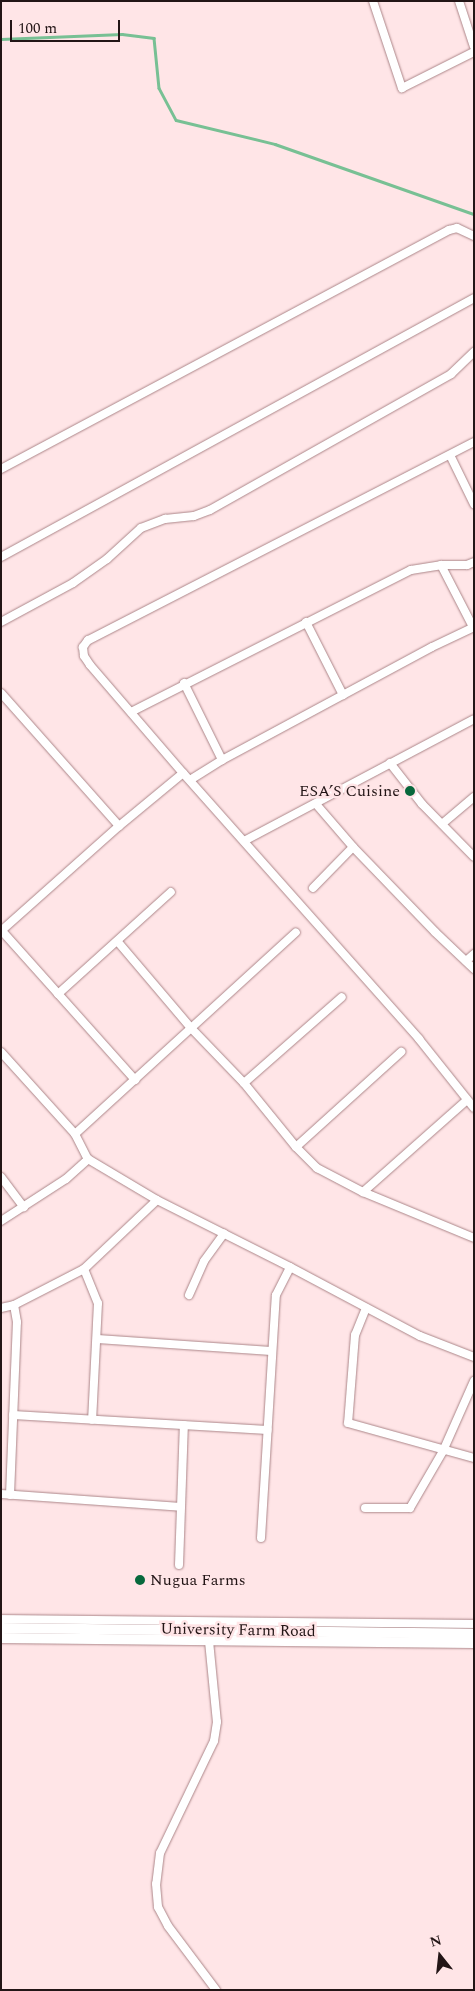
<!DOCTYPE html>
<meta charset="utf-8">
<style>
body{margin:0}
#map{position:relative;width:475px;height:1991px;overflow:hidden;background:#ffe5e7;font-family:Spectral,serif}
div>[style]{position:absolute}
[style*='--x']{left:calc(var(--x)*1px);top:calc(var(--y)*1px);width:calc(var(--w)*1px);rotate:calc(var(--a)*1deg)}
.stream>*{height:2.5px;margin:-1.25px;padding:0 1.25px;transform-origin:1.25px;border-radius:1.25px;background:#78c094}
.roads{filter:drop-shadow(0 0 1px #ac8689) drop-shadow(0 0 1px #ac8689)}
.minor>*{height:8px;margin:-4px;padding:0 4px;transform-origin:4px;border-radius:4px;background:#fff}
.tertiary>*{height:10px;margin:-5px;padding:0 5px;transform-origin:5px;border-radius:5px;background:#fff}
.dots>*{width:14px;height:14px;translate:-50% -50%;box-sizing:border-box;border:2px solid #ffe5e7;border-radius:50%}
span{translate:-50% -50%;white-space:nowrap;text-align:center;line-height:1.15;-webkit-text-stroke:5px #ffe5e7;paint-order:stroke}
.poi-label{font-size:16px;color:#231516}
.right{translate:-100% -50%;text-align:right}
.left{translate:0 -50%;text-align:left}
.street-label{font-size:16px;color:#231516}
.frame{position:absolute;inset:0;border:2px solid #231516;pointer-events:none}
.north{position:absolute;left:415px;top:1931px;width:50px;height:50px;-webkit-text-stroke:4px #ffe5e7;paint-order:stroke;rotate:344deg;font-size:14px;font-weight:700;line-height:20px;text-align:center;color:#231516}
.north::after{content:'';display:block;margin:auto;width:18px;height:22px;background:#231516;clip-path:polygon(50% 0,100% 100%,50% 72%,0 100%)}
.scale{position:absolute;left:10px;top:20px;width:110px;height:22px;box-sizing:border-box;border:2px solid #231516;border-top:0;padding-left:6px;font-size:15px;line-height:18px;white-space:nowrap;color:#231516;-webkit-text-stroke:4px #ffe5e7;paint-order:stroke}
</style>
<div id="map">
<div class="stream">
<div style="--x:1;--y:39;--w:121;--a:-2.4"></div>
<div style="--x:122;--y:34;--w:32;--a:7"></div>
<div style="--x:154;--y:38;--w:50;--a:84.3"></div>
<div style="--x:159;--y:88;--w:36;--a:62"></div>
<div style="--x:176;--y:120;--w:102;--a:13.6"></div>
<div style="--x:275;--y:144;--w:211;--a:19.4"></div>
</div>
<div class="roads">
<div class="minor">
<div style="--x:373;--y:1;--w:92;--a:71.6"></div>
<div style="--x:402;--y:88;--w:80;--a:-26.6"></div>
<div style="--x:459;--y:1;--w:48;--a:71.9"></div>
<div style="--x:474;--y:442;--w:434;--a:152.8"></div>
<div style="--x:88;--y:640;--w:9;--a:126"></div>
<div style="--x:83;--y:647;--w:9;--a:84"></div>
<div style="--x:84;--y:656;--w:11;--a:56"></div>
<div style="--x:90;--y:665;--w:143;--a:49.3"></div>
<div style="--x:183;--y:773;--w:356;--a:48.4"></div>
<div style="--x:419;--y:1039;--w:88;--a:51.4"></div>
<div style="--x:450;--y:455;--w:55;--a:63.9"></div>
<div style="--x:1;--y:469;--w:508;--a:-28.08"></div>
<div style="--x:449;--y:230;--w:8;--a:-14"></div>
<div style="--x:457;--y:228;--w:19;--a:25"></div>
<div style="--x:1;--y:557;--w:539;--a:-28.7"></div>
<div style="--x:441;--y:565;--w:70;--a:62.7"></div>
<div style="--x:1;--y:622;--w:82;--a:-28.4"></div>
<div style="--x:73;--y:583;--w:42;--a:-35.2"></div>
<div style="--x:107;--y:559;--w:46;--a:-42.4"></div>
<div style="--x:141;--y:528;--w:26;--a:-21"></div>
<div style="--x:165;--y:519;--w:29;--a:-6"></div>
<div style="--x:194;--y:516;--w:17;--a:-21"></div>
<div style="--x:210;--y:510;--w:277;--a:-29.4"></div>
<div style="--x:451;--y:374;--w:32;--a:-44"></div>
<div style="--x:306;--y:622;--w:82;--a:63.1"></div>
<div style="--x:184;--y:683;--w:86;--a:63.7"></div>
<div style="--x:1;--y:693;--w:178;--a:48.4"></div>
<div style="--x:131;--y:712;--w:314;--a:-26.9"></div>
<div style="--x:411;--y:570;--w:30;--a:-9"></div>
<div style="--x:441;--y:565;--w:26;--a:0"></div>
<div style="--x:467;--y:565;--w:8;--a:-23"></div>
<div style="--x:390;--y:763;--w:52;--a:52"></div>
<div style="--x:422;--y:804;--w:74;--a:45.5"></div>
<div style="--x:190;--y:780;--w:38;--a:-32"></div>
<div style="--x:222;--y:760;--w:238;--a:-28.3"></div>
<div style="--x:432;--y:647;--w:47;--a:-25.5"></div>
<div style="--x:316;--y:804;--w:57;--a:49.3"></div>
<div style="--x:353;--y:847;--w:118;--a:46"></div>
<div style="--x:435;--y:932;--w:54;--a:43.5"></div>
<div style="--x:442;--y:824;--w:42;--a:-40.2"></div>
<div style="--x:244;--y:841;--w:260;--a:-27.9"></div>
<div style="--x:313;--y:888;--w:57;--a:-45.7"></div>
<div style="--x:1;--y:931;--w:158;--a:-41.7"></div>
<div style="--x:119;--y:826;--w:83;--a:-39.6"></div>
<div style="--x:2;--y:931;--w:200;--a:48.2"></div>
<div style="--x:118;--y:942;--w:113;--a:49.7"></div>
<div style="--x:191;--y:1028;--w:76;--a:46.1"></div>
<div style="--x:244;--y:1083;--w:82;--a:50.9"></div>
<div style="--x:296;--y:1147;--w:30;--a:45"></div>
<div style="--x:317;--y:1168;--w:52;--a:27.6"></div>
<div style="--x:363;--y:1192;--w:120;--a:22.5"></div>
<div style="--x:466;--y:961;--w:11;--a:-41"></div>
<div style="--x:58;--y:994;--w:152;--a:-42.1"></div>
<div style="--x:1;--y:1052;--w:110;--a:47.9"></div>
<div style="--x:75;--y:1134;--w:28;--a:63"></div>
<div style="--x:88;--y:1159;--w:80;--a:30.7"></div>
<div style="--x:157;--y:1200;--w:149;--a:26.7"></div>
<div style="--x:290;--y:1267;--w:147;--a:28"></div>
<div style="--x:420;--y:1336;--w:58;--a:21.3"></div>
<div style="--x:244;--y:1083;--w:130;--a:-41.3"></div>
<div style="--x:75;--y:1134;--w:299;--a:-42.4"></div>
<div style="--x:296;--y:1147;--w:142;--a:-42.1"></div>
<div style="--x:1;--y:1177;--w:38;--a:53"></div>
<div style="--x:363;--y:1192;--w:139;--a:-41.5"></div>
<div style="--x:1;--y:1221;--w:77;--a:-32.9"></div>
<div style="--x:66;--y:1179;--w:30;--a:-42"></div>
<div style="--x:84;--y:1269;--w:37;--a:68"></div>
<div style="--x:98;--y:1303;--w:117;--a:92.9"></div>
<div style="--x:189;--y:1295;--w:37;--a:-66"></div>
<div style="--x:204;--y:1261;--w:34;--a:-54"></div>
<div style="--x:1;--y:1308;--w:13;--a:-13"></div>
<div style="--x:14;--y:1305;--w:79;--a:-27.2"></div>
<div style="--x:84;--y:1269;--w:100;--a:-43.4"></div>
<div style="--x:366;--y:1308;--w:29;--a:112"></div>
<div style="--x:355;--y:1335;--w:88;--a:94.5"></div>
<div style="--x:348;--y:1423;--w:131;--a:15.5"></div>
<div style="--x:98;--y:1339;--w:173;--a:4"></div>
<div style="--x:13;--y:1415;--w:255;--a:3.4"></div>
<div style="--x:1;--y:1494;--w:180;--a:4.1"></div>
<div style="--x:10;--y:1495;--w:173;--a:-87.7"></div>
<div style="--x:17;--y:1322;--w:17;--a:-100"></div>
<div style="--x:365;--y:1508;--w:45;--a:0"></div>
<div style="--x:410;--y:1508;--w:66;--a:-59.9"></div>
<div style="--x:443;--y:1451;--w:77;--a:-66.1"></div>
<div style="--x:261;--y:1538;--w:243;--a:-86.5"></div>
<div style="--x:276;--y:1295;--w:31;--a:-63"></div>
<div style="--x:179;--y:1565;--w:140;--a:-88"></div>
<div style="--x:1;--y:1619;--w:473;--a:0.6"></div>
<div style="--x:209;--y:1641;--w:81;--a:84.4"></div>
<div style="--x:217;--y:1722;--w:19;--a:99"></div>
<div style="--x:214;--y:1741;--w:124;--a:115.7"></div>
<div style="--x:160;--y:1853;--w:31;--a:97"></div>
<div style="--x:156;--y:1884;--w:23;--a:85"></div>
<div style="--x:158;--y:1907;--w:21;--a:62"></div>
<div style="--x:168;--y:1926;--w:80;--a:53.1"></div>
</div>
<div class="tertiary">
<div style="--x:1;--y:1628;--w:473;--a:0.7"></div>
<div style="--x:1;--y:1638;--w:473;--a:0.6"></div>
</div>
</div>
<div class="dots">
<div style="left:410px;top:791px;background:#07683c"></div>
<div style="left:140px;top:1580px;background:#07683c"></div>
</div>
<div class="poi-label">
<span class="right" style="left:400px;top:791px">ESA’S Cuisine</span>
<span class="left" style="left:150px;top:1580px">Nugua Farms</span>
</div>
<div class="street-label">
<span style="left:238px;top:1630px;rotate:1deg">University Farm Road</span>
</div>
<div class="frame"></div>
<div class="north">N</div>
<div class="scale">100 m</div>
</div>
